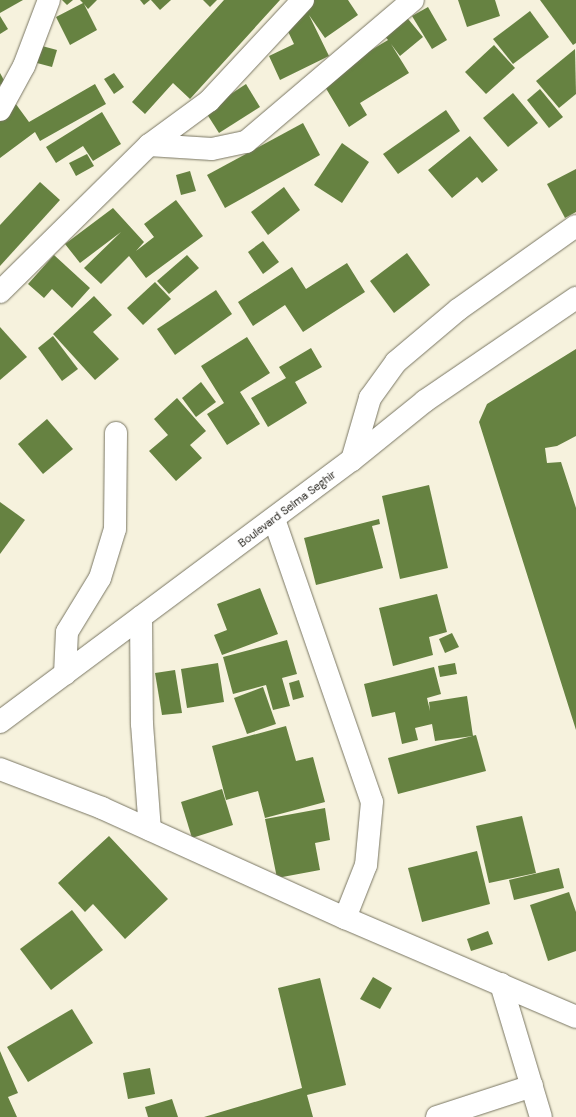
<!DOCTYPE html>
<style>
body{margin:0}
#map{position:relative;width:576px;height:1117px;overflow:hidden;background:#f6f2dd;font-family:"DM Sans",sans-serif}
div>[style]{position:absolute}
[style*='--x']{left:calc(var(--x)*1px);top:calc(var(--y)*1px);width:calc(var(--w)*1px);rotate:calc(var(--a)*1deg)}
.building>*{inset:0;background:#668241}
.roads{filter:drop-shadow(0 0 1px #797663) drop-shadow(0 0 1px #797663)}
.minor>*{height:22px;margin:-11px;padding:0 11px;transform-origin:11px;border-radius:11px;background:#fff}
.secondary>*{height:22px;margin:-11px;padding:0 11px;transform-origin:11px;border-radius:11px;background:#fff}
span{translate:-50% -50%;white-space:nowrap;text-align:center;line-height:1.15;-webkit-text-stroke:3.5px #fff;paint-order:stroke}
.street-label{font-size:11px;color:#1c1a13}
</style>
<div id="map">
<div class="building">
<div style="clip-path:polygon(0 0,23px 0,0 13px)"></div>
<div style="clip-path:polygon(62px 0,73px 0,67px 5px)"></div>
<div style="clip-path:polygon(80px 0,97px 0,88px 9px,84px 4px,97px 30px,70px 45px,56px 17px,83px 3px)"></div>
<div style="clip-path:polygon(140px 0,150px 0,144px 5px)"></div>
<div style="clip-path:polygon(151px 0,171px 0,160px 10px)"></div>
<div style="clip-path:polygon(203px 0,217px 0,210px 7px)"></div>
<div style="clip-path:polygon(224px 0,280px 0,190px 99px,173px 83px,145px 114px,132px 102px)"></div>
<div style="clip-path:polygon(301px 0,348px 0,358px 15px,325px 38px,309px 15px,329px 56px,280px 80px,269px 56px,294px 44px,284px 23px)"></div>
<div style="clip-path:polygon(458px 0,495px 0,500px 16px,467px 27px)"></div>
<div style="clip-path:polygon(540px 0,576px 0,576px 43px,573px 45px)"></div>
<div style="clip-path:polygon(428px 7px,447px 40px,432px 49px,412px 16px)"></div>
<div style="clip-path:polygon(530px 11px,549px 37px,513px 64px,493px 39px)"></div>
<div style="clip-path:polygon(404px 14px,423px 37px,400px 56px,391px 44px,409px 73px,360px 103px,367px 115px,349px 127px,321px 80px,388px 40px,381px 32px)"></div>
<div style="clip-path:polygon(0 16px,8px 29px,0 34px)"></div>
<div style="clip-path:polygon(494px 45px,515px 68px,486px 94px,465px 72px)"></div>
<div style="clip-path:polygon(42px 46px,57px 50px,52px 67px,37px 63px)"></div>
<div style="clip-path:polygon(575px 49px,576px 94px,559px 108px,536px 81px)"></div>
<div style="clip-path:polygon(0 73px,5px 82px,0 85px)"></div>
<div style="clip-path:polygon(114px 73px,124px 87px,114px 94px,104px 79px)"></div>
<div style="clip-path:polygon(95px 84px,106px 104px,40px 141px,35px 132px,0 158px,0 103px,10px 96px,29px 122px)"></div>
<div style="clip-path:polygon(246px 84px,260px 107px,219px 133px,205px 111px)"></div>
<div style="clip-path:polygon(540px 89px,563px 117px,549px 128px,527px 100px)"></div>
<div style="clip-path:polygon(513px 93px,538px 123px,508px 147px,483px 118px)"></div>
<div style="clip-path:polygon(446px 110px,460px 131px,398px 174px,383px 154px)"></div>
<div style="clip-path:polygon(102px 112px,121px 144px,93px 161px,83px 146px,56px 163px,46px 147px)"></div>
<div style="clip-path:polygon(303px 123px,320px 155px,225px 208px,207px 175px)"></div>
<div style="clip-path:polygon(470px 136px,498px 170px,482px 183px,477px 177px,452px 198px,428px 170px)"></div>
<div style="clip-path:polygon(342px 143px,369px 162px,342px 203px,314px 185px)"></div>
<div style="clip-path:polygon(87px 154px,94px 166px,76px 176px,69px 163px)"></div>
<div style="clip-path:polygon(576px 169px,576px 212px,565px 218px,547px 184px)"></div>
<div style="clip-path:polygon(190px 171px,196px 191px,181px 195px,176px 175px)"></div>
<div style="clip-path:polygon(40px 182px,60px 200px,0 266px,0 225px)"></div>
<div style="clip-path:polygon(284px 187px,300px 210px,268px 235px,251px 212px)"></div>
<div style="clip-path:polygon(176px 200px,203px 236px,146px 278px,129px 256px,101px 284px,84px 268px,121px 232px,80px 263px,65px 244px,113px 208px,144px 242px,136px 251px,154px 237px,144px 224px)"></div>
<div style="clip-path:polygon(263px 241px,279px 262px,263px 274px,248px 252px)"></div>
<div style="clip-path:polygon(407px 253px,430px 285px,394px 313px,370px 281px)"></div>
<div style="clip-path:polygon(54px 255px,90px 288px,72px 308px,52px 289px,44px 298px,28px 284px)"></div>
<div style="clip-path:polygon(187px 255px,199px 268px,169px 294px,157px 281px)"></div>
<div style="clip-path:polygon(347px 263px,365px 292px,303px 332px,285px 305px,253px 326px,238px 302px,292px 267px,306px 289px)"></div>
<div style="clip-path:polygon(155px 282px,171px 299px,143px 325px,127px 308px)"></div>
<div style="clip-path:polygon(216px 290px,232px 314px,175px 355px,157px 329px)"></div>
<div style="clip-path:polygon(94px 296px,112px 315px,93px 332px,119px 359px,95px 380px,53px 334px)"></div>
<div style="clip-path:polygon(0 327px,27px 357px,0 380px)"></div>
<div style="clip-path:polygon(53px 336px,78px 369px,62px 381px,38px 348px)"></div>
<div style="clip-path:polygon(247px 337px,270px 373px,240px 392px,260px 424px,227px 445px,207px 414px,224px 403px,201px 366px)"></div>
<div style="clip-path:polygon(311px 348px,322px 367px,295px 382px,307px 403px,268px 427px,251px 398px,286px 378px,279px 367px)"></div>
<div style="clip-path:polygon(576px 349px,576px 436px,557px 446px,545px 448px,547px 463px,561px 462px,576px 508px,576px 730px,479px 422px,487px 404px)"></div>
<div style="clip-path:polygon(201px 382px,216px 402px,196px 417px,182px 398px)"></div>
<div style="clip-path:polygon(177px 398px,206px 431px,190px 445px,202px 458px,176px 481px,149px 451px,168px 435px,154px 419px)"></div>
<div style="clip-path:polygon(47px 419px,73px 449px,43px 474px,18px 444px)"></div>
<div style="clip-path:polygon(429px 485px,448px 568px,400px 579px,382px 496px)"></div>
<div style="clip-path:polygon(0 502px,25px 520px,0 554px)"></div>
<div style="clip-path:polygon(379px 519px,380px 524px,372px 526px,383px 568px,316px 585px,304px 538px)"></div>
<div style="clip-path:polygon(260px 588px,278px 634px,222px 655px,214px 635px,227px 630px,217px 604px)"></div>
<div style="clip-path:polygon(437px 594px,447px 632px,429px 637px,433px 655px,393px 666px,379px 608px)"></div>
<div style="clip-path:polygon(452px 633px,459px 647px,445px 653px,439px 639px)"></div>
<div style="clip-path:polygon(287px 640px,297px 674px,282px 678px,290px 706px,273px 710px,266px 685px,233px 694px,223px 657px)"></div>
<div style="clip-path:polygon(218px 663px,224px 702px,187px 708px,181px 669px)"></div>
<div style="clip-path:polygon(455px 663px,457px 674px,440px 677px,438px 666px)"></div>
<div style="clip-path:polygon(434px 667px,441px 694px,427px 698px,430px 711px,429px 702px,467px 696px,473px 736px,435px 741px,432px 724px,415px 728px,418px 740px,402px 744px,395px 712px,372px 717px,364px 684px)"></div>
<div style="clip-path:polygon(175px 670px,182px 713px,162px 715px,155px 673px)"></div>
<div style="clip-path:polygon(299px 680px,304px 697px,293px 700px,289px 683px)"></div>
<div style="clip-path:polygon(263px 687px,276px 724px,247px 734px,234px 698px)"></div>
<div style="clip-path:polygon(286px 726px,296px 761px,313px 757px,325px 802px,265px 818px,258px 791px,226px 800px,212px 746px)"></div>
<div style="clip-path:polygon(476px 735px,486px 771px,398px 794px,388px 758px)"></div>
<div style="clip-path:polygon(222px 789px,233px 825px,192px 838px,181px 802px)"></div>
<div style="clip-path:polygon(325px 808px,330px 840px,315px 843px,320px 870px,277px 878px,265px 819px)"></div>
<div style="clip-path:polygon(522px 816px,536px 873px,489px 883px,476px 826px)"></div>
<div style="clip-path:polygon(109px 836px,168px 899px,125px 939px,93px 904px,85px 912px,58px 883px)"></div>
<div style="clip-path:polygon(477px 851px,490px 904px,422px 922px,408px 868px)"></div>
<div style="clip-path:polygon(559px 868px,564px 888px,514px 900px,509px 880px)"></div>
<div style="clip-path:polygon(569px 892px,576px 912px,576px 951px,548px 961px,530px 905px)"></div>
<div style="clip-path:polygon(72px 910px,103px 950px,51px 990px,20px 949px)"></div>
<div style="clip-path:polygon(488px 931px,493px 944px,471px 951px,467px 939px)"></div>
<div style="clip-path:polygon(373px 977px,392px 988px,380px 1009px,360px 999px)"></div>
<div style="clip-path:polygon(320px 978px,346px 1085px,307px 1095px,313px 1117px,204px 1117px,302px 1088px,278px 988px)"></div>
<div style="clip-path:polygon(72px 1009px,93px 1043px,28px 1082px,7px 1047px)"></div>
<div style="clip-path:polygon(0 1051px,18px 1093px,8px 1097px,17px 1117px,0 1117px)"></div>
<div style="clip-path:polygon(150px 1068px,155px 1094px,128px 1099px,123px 1073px)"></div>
<div style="clip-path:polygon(172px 1099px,178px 1117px,148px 1117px,145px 1107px)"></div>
</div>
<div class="roads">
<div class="minor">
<div style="--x:303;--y:0;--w:138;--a:132.9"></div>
<div style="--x:209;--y:101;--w:74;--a:143.7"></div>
<div style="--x:149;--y:145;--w:63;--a:3.6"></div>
<div style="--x:212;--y:149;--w:35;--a:-12"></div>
<div style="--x:246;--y:142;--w:219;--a:-40.4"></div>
<div style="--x:0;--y:110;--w:50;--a:-61.4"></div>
<div style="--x:24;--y:66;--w:71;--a:-69.3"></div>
<div style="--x:0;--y:292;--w:209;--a:-44.6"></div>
<div style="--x:352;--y:460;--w:65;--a:-73.8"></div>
<div style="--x:370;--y:398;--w:44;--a:-54.2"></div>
<div style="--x:396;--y:362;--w:82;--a:-40.1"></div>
<div style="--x:459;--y:309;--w:143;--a:-35.4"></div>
<div style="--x:274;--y:519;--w:299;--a:70.9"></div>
<div style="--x:372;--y:802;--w:63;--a:95.4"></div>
<div style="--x:366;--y:865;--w:57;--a:111.6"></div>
<div style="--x:141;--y:617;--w:107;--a:89.5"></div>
<div style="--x:142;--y:724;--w:106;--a:85.7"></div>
<div style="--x:65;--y:674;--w:42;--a:-87.3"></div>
<div style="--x:67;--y:632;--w:63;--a:-58.6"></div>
<div style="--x:100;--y:578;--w:51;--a:-73"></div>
<div style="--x:115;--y:529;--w:96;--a:-89.4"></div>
<div style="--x:0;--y:769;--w:109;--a:20.9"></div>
<div style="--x:102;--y:808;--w:267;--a:24.4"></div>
<div style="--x:345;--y:918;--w:251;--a:23.2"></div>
<div style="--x:501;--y:984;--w:139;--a:73.3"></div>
<div style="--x:437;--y:1117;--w:100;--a:-18.1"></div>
</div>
<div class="secondary">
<div style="--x:0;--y:722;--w:439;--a:-36.7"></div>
<div style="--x:352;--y:460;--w:94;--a:-38.9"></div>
<div style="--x:425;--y:401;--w:183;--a:-34.3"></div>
</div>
</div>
<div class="street-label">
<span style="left:287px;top:509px;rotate:-37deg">Boulevard Selma Seghir</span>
</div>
</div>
